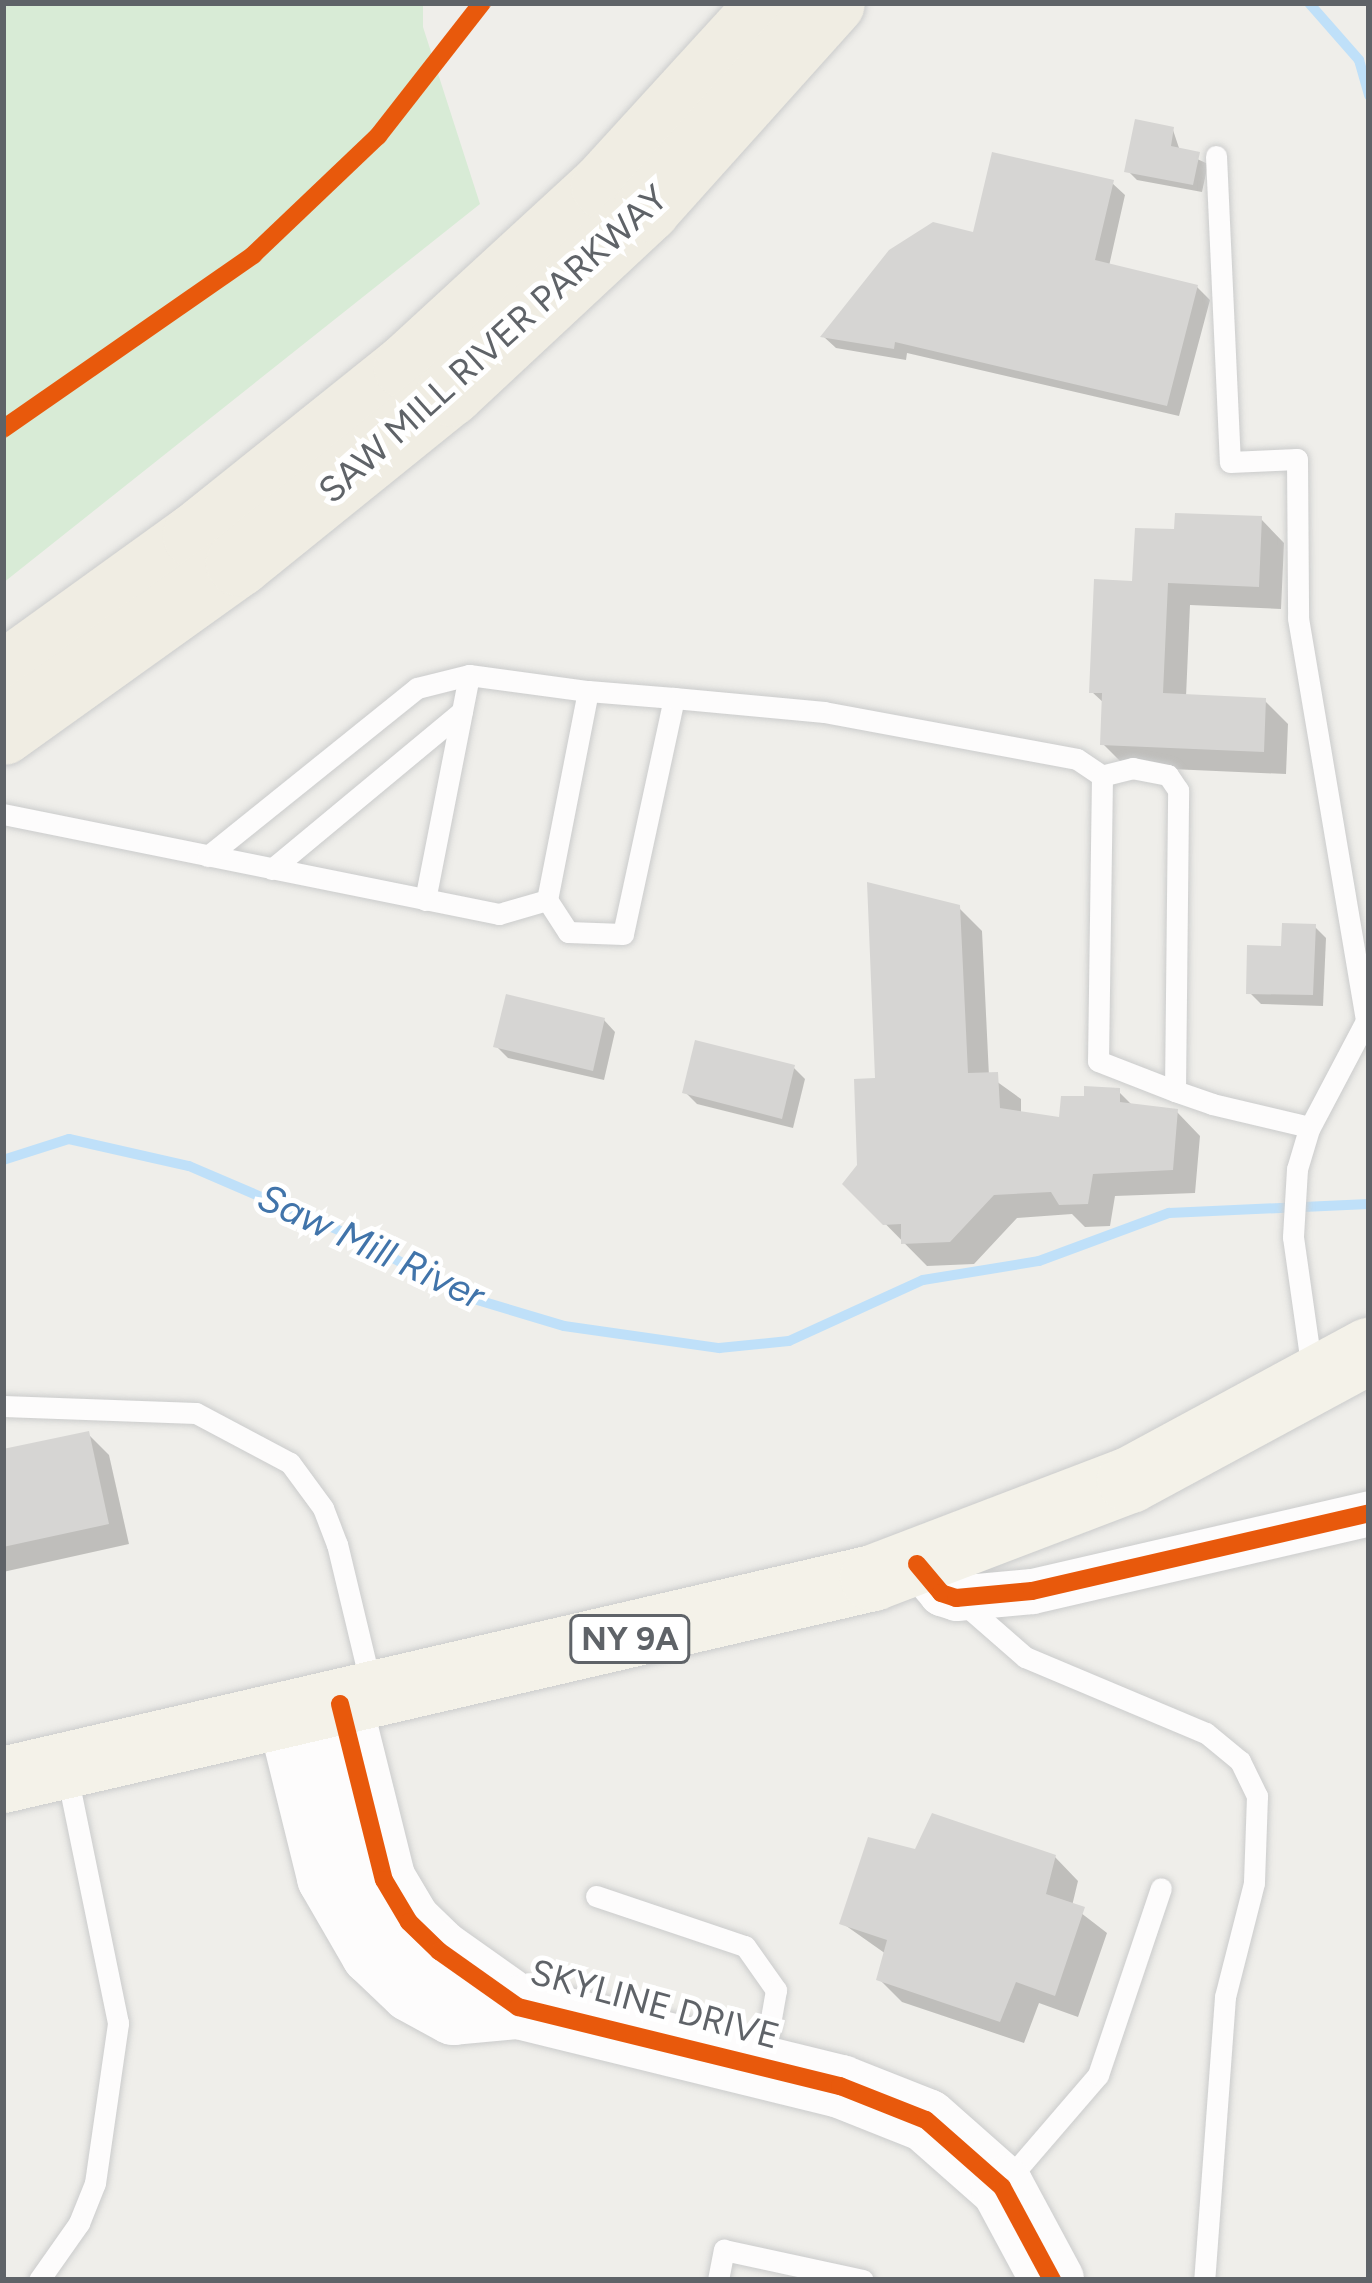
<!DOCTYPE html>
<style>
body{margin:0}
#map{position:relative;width:1372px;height:2283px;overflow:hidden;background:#efeeea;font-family:Figtree,sans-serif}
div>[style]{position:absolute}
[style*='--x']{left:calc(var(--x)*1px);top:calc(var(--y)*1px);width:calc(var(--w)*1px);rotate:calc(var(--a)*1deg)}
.green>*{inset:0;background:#d8ebd6}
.shadow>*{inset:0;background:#0003}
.stream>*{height:10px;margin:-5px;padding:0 5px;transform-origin:5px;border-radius:5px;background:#bfe0f9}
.building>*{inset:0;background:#d6d5d3}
.roads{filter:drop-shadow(0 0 3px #cbcccc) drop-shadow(0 0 3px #cbcccc)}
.lane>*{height:21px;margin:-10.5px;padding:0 10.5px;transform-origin:10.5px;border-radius:10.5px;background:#fdfcfc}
.street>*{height:45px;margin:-22.5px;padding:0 22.5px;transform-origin:22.5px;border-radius:22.5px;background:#fdfcfc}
.secondary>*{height:63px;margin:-31.5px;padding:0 31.5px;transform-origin:31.5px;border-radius:31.5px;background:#fdfcfc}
.primary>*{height:66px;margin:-33px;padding:0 33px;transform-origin:33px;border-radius:33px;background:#f4f2e9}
.highway>*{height:66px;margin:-33px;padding:0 33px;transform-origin:33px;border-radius:33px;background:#f0ede3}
.cycleway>*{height:18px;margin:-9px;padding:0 9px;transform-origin:9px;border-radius:9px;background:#e8590c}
span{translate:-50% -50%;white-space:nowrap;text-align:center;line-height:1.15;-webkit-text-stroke:10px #fff;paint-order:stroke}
.shield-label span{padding:3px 9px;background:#fff;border:3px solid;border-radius:9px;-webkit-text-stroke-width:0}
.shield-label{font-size:33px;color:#5f6368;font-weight:700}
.street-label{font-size:36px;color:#5f6368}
.water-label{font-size:39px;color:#4174aa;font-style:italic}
.frame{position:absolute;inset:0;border:6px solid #5f6368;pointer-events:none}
</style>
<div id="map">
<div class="green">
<div style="clip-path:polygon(3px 3px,423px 3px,423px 27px,480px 204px,3px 583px)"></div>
</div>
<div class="shadow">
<div style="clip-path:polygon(1173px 130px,1180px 151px,1208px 164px,1202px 192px,1137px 180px,1128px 171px)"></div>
<div style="clip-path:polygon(1112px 183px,1125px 195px,1109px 266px,1197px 287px,1210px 300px,1179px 416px,907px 353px,906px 360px,836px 348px,824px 337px,975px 235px)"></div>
<div style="clip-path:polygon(1261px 519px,1284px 543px,1281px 609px,1190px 605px,1186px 697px,1265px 701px,1288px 724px,1286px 774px,1126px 767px,1103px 744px,1105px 704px,1092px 692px,1135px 584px,1177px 532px)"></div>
<div style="clip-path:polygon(959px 908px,982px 931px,989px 1076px,1021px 1099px,1021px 1115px,1062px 1121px,1118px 1091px,1134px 1107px,1177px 1112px,1200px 1136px,1195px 1193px,1115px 1196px,1110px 1226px,1085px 1227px,1072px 1214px,1017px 1218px,974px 1264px,927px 1266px,846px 1184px,860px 1166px,878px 1081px)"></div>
<div style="clip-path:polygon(1315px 927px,1326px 938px,1323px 1006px,1261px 1004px,1249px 992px)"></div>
<div style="clip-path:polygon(604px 1020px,615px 1032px,604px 1080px,508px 1058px,496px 1046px)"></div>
<div style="clip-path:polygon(794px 1068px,805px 1079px,793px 1128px,697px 1104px,685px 1092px)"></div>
<div style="clip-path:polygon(88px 1434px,109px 1455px,129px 1544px,3px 1572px,3px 1452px)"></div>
<div style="clip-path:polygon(916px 1853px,1055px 1857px,1078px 1881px,1072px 1906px,1107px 1933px,1078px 2017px,1039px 2003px,1024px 2043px,902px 2002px,879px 1979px,886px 1954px,842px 1923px)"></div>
</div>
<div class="stream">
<div style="--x:1309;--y:3;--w:76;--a:48.7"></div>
<div style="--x:1359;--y:60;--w:37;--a:74"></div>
<div style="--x:3;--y:1160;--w:69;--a:-17.7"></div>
<div style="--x:69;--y:1139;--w:123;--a:12.7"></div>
<div style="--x:189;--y:1166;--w:177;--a:23.2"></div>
<div style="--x:352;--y:1236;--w:127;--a:28.2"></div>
<div style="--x:464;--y:1296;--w:104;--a:16.7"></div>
<div style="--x:564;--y:1326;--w:157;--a:8.1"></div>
<div style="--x:719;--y:1348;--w:70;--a:-5.7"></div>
<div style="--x:789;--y:1341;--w:147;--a:-24.5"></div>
<div style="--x:923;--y:1280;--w:118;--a:-9.3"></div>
<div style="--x:1039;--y:1261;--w:139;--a:-20.3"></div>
<div style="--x:1169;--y:1213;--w:200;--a:-2.6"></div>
</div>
<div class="building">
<div style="clip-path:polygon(1135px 119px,1174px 127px,1171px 146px,1200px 152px,1193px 185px,1124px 172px)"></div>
<div style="clip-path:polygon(992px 152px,1114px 180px,1095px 260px,1198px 285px,1167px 406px,895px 342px,894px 349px,820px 337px,889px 250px,933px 222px,973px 232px)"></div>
<div style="clip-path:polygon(1175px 513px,1262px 516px,1259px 587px,1168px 583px,1163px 693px,1266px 698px,1264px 752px,1100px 745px,1102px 693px,1089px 693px,1094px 579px,1132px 581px,1135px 528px,1174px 529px)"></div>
<div style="clip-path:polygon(867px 882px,960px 905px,968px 1073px,998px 1072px,1000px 1108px,1059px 1117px,1061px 1096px,1084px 1096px,1084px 1086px,1120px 1088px,1120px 1102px,1178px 1109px,1173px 1170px,1093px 1174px,1088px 1204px,1059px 1205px,1051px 1192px,994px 1195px,950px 1242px,901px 1244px,901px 1224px,883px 1225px,842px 1184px,857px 1165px,854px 1079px,875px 1078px)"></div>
<div style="clip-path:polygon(1282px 923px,1316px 924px,1313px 995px,1246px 994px,1247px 945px,1281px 946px)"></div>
<div style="clip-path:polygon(506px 994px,605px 1018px,593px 1071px,493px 1047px)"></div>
<div style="clip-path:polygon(695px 1040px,795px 1065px,782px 1119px,682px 1093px)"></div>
<div style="clip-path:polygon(89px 1431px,109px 1524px,3px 1547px,3px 1449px)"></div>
<div style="clip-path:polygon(932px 1813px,1056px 1855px,1046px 1894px,1085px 1907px,1055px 1996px,1016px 1982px,1000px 2022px,876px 1980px,887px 1940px,839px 1924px,868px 1837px,915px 1849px)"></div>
</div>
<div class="roads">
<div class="lane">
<div style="--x:1216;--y:156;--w:306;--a:87.4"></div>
<div style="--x:1230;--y:462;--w:67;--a:-2.6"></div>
<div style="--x:1297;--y:459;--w:159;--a:89.6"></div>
<div style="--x:1298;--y:618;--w:409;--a:80.4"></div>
<div style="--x:1366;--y:1021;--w:122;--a:117.8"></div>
<div style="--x:1309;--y:1129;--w:42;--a:106.7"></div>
<div style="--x:1297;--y:1169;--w:68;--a:93.4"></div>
<div style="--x:1293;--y:1237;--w:134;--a:81.9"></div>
<div style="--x:674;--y:698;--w:241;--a:102.2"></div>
<div style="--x:623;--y:934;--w:55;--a:-177.9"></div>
<div style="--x:568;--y:932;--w:38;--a:-123"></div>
<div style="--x:547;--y:900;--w:213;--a:-78.9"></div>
<div style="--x:588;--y:691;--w:86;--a:4.7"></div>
<div style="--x:674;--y:698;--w:151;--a:5.3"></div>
<div style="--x:824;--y:712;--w:257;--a:10.5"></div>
<div style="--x:1077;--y:759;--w:30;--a:34"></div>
<div style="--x:3;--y:814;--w:506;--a:11.4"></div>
<div style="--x:499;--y:914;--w:50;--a:-16.3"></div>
<div style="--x:208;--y:856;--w:268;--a:-38.8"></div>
<div style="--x:417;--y:688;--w:54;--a:-14"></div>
<div style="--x:469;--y:675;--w:120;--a:7.7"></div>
<div style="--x:272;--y:869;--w:247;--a:-39.7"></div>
<div style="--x:425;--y:900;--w:229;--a:-78.9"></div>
<div style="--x:1175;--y:1091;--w:301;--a:-89.4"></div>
<div style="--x:1178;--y:790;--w:18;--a:-124"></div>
<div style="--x:1168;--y:775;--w:36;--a:-169"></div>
<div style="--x:1133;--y:768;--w:32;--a:166"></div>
<div style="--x:1102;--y:776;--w:285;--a:90.8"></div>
<div style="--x:1098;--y:1061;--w:83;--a:21.3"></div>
<div style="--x:1175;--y:1091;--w:39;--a:19"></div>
<div style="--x:1212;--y:1104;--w:100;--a:13.3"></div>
<div style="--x:3;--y:1406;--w:193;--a:2.1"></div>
<div style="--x:196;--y:1413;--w:106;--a:28"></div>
<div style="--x:290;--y:1463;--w:56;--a:53.7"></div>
<div style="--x:323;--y:1508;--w:39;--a:69"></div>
<div style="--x:337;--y:1544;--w:150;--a:76.5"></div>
<div style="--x:962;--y:1602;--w:84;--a:41.1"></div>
<div style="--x:1025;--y:1657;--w:196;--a:22.8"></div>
<div style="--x:1206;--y:1733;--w:44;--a:39.5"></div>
<div style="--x:1240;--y:1761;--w:39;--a:64"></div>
<div style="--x:1257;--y:1796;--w:87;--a:92"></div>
<div style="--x:1254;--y:1883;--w:118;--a:104.3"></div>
<div style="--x:1225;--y:1997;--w:284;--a:94.2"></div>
<div style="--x:596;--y:1896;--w:157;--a:18.6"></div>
<div style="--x:745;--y:1946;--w:54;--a:54.8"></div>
<div style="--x:776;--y:1990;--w:75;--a:100"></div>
<div style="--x:1006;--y:2182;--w:141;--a:-49.3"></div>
<div style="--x:1098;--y:2075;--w:197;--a:-71.4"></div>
<div style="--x:39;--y:2280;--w:70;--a:-54.9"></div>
<div style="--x:79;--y:2223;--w:43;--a:-68.2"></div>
<div style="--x:95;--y:2183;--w:162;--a:-81.8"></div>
<div style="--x:118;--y:2023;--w:258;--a:-101.6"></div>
<div style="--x:718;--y:2280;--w:31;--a:-79"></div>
<div style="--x:724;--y:2250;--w:142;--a:12.2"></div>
</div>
<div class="street">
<div style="--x:917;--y:1564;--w:38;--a:50"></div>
<div style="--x:941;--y:1593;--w:16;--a:18"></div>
<div style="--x:956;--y:1598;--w:76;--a:-5.3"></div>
<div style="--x:1032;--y:1591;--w:346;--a:-13"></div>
</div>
<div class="secondary">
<div style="--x:340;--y:1704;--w:181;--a:76"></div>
<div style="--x:384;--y:1880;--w:49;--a:59.2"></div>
<div style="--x:409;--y:1922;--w:42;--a:44"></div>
<div style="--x:439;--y:1951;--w:97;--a:35.3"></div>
<div style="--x:518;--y:2007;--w:332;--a:13.8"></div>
<div style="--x:840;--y:2086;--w:92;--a:21.6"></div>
<div style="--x:926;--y:2120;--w:101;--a:41.4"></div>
<div style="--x:1002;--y:2187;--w:106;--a:61.7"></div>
<div style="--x:288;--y:1715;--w:167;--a:76.1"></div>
<div style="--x:328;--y:1877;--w:88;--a:59.9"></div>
<div style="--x:372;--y:1953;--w:54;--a:43.5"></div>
<div style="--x:411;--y:1990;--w:48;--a:28.7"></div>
<div style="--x:453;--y:2013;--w:65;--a:-5.3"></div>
</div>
<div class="primary">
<div style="--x:3;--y:1780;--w:893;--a:-13.07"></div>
<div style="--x:873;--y:1578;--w:275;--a:-20.9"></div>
<div style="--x:1130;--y:1480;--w:272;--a:-28.4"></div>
</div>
<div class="highway">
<div style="--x:3;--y:675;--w:238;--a:-35.8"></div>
<div style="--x:196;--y:536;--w:270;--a:-38.7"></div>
<div style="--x:407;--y:367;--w:268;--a:-42.6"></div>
<div style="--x:604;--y:186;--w:248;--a:-47.6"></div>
<div style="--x:3;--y:732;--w:290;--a:-35.6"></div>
<div style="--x:239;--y:563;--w:271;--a:-38.9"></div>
<div style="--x:450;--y:393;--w:270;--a:-43"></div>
<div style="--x:647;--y:209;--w:277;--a:-48.1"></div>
</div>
</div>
<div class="cycleway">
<div style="--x:3;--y:429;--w:305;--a:-34.8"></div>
<div style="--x:253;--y:255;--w:173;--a:-43.6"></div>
<div style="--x:378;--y:136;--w:169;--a:-52"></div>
<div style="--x:917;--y:1564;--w:38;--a:50"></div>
<div style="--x:941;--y:1593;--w:16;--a:18"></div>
<div style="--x:956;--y:1598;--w:76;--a:-5.3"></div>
<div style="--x:1032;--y:1591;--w:346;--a:-13"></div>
<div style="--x:340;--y:1704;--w:181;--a:76"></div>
<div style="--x:384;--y:1880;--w:49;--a:59.2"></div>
<div style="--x:409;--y:1922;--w:42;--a:44"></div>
<div style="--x:439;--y:1951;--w:97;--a:35.3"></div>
<div style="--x:518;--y:2007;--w:332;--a:13.8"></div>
<div style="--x:840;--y:2086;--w:92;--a:21.6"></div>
<div style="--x:926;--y:2120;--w:101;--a:41.4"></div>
<div style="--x:1002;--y:2187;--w:106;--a:61.7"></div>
</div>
<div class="shield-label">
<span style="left:630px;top:1639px">NY 9A</span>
</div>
<div class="street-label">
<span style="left:493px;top:344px;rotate:-42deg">SAW MILL RIVER PARKWAY</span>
<span style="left:655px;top:2004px;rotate:15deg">SKYLINE DRIVE</span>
</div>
<div class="water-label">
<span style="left:371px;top:1247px;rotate:25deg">Saw Mill River</span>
</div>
<div class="frame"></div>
</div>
